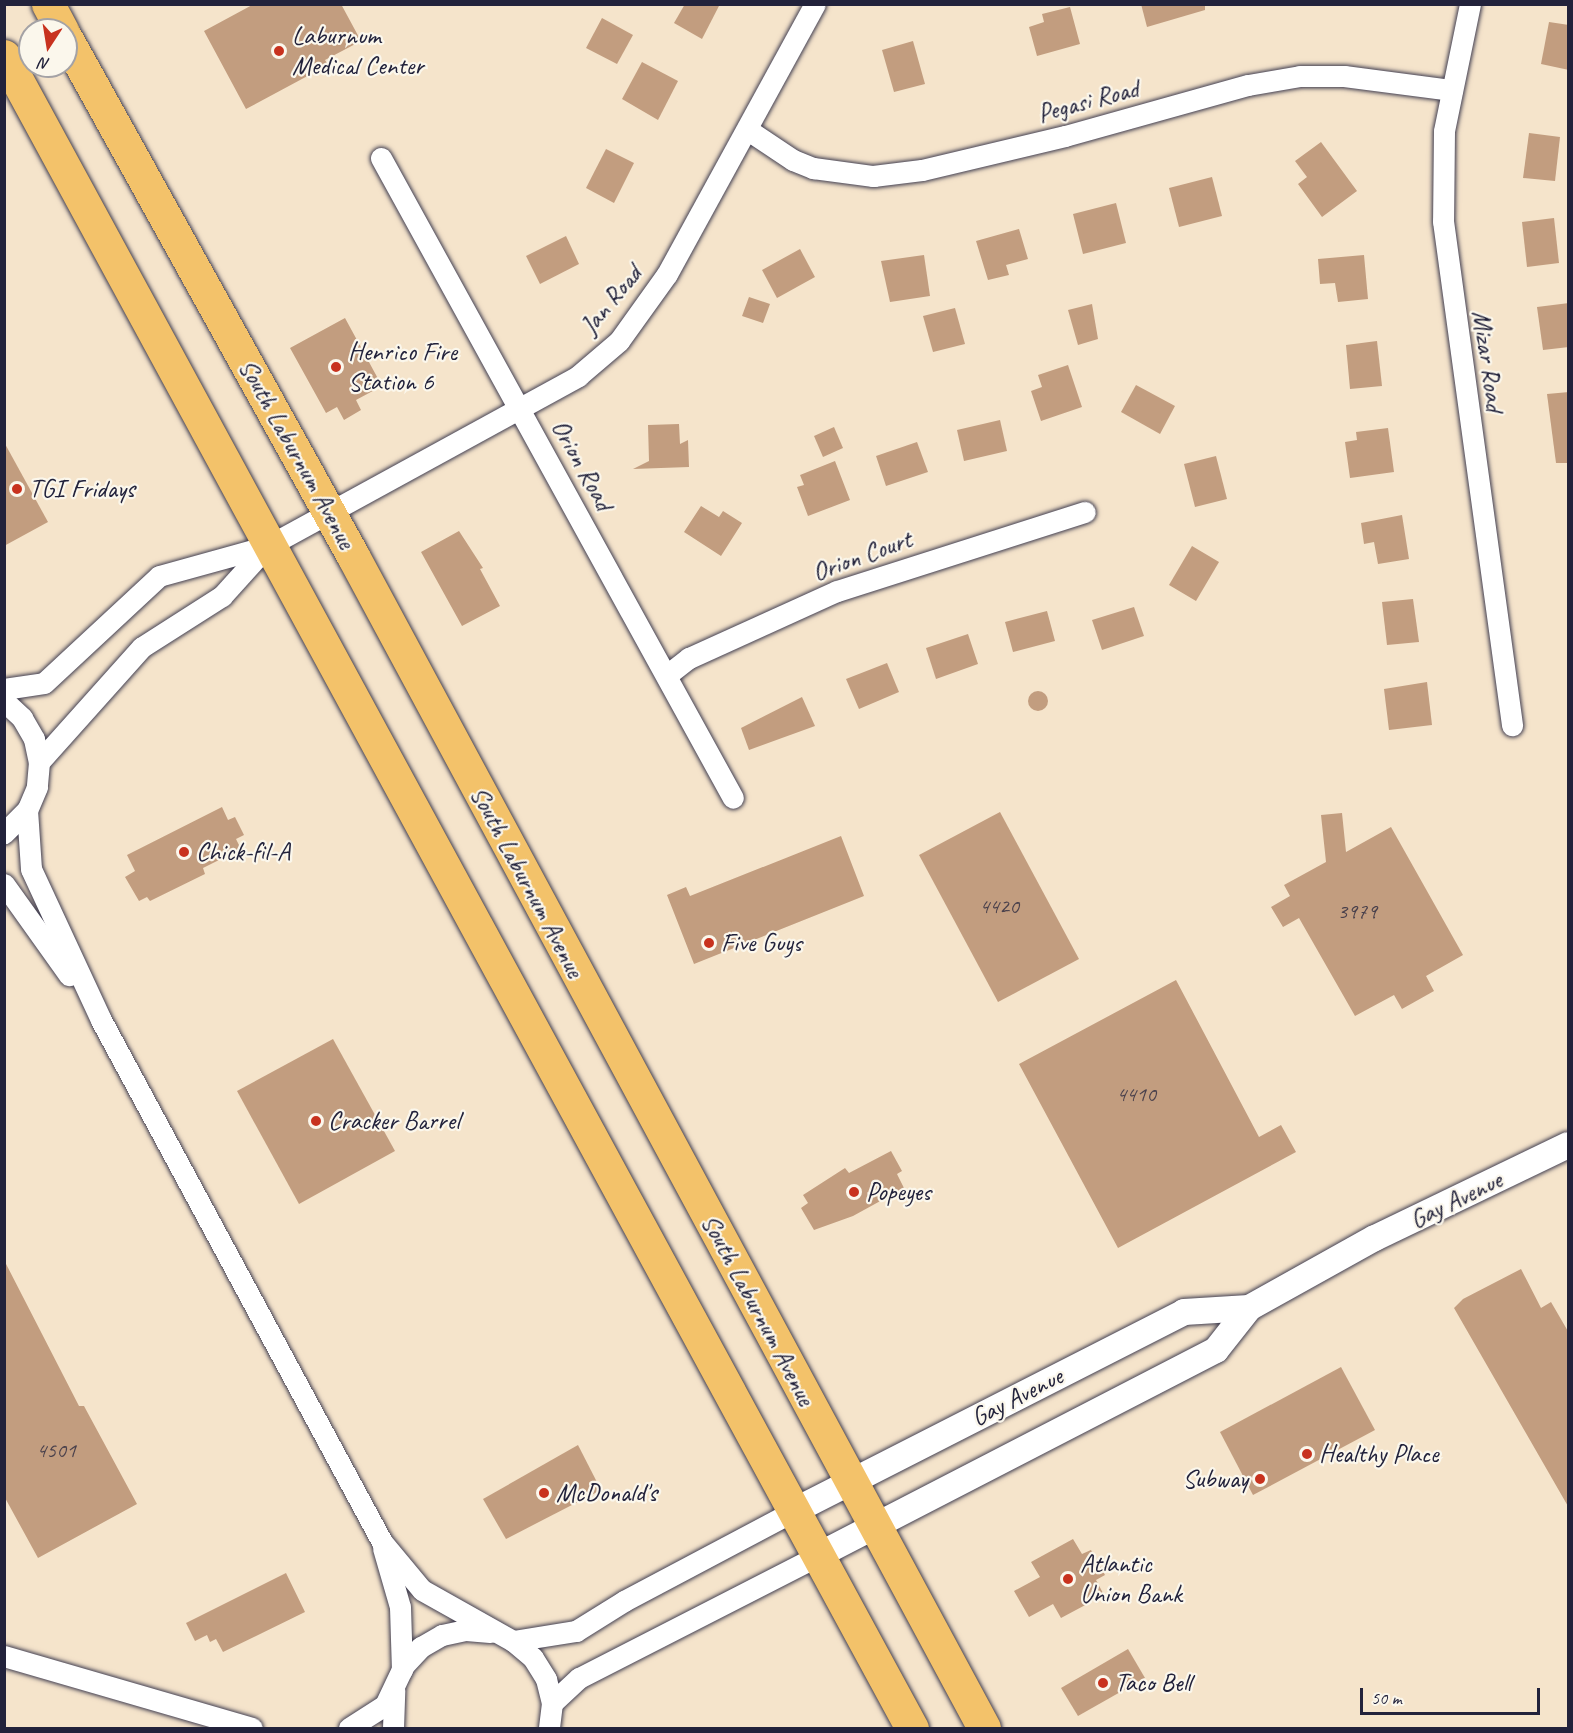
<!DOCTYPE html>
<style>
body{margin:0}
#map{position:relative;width:1573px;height:1733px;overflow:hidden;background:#f5e4cb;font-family:Caveat,sans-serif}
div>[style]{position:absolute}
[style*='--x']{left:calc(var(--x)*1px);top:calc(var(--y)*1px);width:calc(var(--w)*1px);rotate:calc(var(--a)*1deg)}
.building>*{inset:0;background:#c29d7f}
.round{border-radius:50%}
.roads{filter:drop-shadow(0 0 2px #423f51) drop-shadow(0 0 2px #423f51)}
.minor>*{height:21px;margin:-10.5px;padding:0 10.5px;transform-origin:10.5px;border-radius:10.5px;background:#fff}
.tertiary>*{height:26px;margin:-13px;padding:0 13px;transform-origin:13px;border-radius:13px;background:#fff}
.primary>*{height:33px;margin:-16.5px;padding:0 16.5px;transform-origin:16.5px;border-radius:16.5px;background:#f3c26a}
.dots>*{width:16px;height:16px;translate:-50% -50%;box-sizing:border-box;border:3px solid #fbf7ec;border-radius:50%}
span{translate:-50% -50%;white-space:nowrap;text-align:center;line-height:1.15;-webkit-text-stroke:4.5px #fbf7ec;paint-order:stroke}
.number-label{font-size:22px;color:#4a414c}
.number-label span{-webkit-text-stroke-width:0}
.poi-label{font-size:26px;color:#22223b}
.left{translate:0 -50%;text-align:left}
.right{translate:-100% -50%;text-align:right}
.street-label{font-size:26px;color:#22223b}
.frame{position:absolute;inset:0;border:6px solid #22223b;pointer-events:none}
.north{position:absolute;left:18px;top:18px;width:60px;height:60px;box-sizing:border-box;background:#fbf7ec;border:2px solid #a4a2a5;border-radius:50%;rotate:192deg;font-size:16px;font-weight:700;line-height:24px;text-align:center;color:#22223b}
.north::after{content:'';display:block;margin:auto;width:21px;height:27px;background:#c8321e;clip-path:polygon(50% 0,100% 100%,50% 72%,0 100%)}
.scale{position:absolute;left:1360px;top:1688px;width:180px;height:27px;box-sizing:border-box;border:3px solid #22223b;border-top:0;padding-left:8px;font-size:18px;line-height:21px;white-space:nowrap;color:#22223b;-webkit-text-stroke:4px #fbf7ec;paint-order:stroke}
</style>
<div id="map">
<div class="building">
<div style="clip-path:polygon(254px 4px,341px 4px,361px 41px,325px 60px,328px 65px,246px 109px,204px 31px)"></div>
<div style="clip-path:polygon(685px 4px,720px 4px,702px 39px,674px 23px)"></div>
<div style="clip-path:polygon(1141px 4px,1205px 4px,1205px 10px,1147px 27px)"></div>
<div style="clip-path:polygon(1070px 7px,1080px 44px,1037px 56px,1029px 27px,1044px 22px,1042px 14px)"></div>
<div style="clip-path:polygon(602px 18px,633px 35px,617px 64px,586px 48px)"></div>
<div style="clip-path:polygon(1549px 22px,1569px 25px,1569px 70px,1541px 64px)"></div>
<div style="clip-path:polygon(913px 41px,925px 84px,894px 92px,882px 50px)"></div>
<div style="clip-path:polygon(642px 62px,678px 81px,658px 120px,622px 99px)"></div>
<div style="clip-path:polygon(1529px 133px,1560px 137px,1555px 181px,1523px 178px)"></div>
<div style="clip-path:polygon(1321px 142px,1357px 191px,1322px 217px,1298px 184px,1307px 177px,1295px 161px)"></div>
<div style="clip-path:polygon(606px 149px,634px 163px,614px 203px,586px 188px)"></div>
<div style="clip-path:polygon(1212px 177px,1222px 216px,1179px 227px,1169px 188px)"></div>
<div style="clip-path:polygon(1116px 203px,1126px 243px,1083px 254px,1073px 214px)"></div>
<div style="clip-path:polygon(1554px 218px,1559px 263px,1527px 267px,1522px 222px)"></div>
<div style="clip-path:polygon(1019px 229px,1028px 259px,1006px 265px,1009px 275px,988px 280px,976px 241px)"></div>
<div style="clip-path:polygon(566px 236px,579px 264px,540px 284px,526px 256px)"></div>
<div style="clip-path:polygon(800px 249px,815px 277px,777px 298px,762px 270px)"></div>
<div style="clip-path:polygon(924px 255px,930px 296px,890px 302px,881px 261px)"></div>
<div style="clip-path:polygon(1364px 255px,1368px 299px,1338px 302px,1335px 283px,1320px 284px,1318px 259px)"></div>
<div style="clip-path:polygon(749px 297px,770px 304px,763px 323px,742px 316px)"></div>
<div style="clip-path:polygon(1569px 303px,1569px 347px,1543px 350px,1537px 307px)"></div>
<div style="clip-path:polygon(1092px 304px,1098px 339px,1078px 345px,1068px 310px)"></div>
<div style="clip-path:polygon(955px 308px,965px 344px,933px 352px,923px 316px)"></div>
<div style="clip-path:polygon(345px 318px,382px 386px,356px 400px,361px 410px,344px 420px,337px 407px,326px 413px,290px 348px)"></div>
<div style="clip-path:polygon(1377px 341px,1382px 386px,1350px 389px,1346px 345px)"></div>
<div style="clip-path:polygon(1068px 365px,1082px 407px,1041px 421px,1031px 391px,1042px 387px,1038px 375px)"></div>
<div style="clip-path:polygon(1136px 385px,1175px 406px,1160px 434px,1121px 412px)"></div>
<div style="clip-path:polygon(1569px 392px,1569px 463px,1556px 463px,1547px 394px)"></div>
<div style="clip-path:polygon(1000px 420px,1007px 451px,964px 461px,957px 430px)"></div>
<div style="clip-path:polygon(679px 424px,680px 444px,688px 440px,689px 467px,633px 469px,649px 461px,648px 425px)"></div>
<div style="clip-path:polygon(834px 427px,843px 448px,823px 457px,814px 436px)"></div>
<div style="clip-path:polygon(1388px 428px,1394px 472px,1350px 478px,1345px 442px,1357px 440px,1356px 432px)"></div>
<div style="clip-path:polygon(4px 442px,48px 522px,4px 546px)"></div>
<div style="clip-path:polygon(917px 442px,928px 472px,886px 486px,876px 456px)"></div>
<div style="clip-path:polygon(1216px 456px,1227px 499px,1195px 507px,1184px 464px)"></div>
<div style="clip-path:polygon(835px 461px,850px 500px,808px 516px,797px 487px,804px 485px,800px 475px)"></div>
<div style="clip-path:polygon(701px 506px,719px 517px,723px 511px,742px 523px,721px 556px,684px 532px)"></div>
<div style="clip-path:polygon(1402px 515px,1409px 559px,1378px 564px,1374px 542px,1364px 544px,1361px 523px)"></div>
<div style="clip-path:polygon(459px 531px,483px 568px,480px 569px,500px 606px,462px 626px,421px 552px)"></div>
<div style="clip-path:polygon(1192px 546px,1219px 562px,1196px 601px,1169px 585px)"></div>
<div style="clip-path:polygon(1413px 599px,1419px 642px,1387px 645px,1382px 602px)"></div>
<div style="clip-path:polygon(1134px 607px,1144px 636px,1102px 650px,1092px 620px)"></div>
<div style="clip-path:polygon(1047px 611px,1055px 641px,1013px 652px,1005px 622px)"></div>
<div style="clip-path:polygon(968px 634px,978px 664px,936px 679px,926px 648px)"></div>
<div style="clip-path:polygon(887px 663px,899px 692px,859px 709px,846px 679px)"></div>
<div style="clip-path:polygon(1427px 682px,1432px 725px,1389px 730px,1384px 689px)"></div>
<div class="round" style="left:1028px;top:691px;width:20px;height:20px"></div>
<div style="clip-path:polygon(802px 697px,815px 726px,749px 750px,741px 728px)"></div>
<div style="clip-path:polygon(222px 807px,228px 820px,235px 817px,244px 835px,236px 839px,241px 849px,203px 868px,205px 874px,150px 901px,147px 897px,139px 901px,125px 877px,135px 871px,127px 855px)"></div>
<div style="clip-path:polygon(1000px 812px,1079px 959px,998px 1002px,919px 855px)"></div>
<div style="clip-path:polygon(1342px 813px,1346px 852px,1391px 827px,1463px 955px,1426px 976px,1434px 991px,1402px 1009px,1394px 995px,1355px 1016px,1299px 918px,1283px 927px,1271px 907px,1290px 896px,1284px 885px,1326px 862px,1321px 815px)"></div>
<div style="clip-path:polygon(841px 836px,864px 896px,694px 964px,667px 895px,686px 887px,690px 896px)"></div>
<div style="clip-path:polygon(1176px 980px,1259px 1137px,1281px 1125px,1296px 1152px,1118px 1248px,1019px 1064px)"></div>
<div style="clip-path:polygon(333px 1039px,395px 1151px,299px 1204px,237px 1091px)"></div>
<div style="clip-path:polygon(891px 1151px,902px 1171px,897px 1174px,904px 1188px,853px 1216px,814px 1230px,801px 1208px,808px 1203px,803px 1195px,845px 1168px,849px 1173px)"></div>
<div style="clip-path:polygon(4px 1260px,79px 1406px,84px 1406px,137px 1504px,38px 1558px,4px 1496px)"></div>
<div style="clip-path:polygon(1521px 1269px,1541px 1308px,1551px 1302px,1569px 1333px,1569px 1508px,1454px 1308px,1463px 1299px)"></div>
<div style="clip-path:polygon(1341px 1367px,1375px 1430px,1253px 1495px,1220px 1432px)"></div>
<div style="clip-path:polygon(578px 1445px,601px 1490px,506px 1539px,483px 1499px)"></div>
<div style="clip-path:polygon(1073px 1539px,1082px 1554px,1091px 1550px,1105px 1575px,1096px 1580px,1104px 1595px,1061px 1618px,1053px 1604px,1029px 1617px,1014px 1591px,1040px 1577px,1031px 1562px)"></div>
<div style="clip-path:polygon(286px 1573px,305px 1612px,223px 1652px,216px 1639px,210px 1642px,207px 1635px,195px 1641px,186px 1623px)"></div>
<div style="clip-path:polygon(1128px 1649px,1145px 1678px,1078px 1716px,1061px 1688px)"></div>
</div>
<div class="roads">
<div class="minor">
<div style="--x:1470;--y:4;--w:130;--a:101.6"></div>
<div style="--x:1444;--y:131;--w:90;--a:90.6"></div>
<div style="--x:1443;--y:221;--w:509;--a:82.2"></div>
<div style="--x:748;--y:130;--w:54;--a:33.7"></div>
<div style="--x:793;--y:160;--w:22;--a:22"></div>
<div style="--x:813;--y:168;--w:61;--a:7.6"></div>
<div style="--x:873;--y:176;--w:49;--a:-7"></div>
<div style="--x:922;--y:170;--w:147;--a:-13.4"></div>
<div style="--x:1065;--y:136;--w:190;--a:-15.6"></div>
<div style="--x:1248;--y:85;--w:53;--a:-9.8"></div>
<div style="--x:1300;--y:76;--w:44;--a:0"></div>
<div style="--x:1344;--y:76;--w:109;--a:7.4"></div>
<div style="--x:381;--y:158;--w:730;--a:61.19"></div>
<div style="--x:667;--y:675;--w:28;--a:-38"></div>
<div style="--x:689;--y:658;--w:162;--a:-24.4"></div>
<div style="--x:837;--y:591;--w:260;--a:-17.7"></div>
<div style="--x:4;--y:689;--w:40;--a:-8.5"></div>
<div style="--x:44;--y:683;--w:157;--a:-42.9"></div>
<div style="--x:159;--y:576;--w:113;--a:-15.4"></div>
<div style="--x:268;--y:546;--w:354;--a:-28.7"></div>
<div style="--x:578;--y:376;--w:54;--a:-40.5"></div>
<div style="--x:619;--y:341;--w:82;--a:-54.4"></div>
<div style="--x:667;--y:274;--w:308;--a:-61.3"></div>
<div style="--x:4;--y:701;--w:25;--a:43"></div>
<div style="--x:22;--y:718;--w:24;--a:60"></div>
<div style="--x:34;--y:739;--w:24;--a:78"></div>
<div style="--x:39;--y:762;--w:25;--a:95"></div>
<div style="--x:37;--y:787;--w:25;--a:113"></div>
<div style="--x:27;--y:810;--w:33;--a:135"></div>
<div style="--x:39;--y:762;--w:154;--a:-48.2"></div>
<div style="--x:142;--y:647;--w:95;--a:-32.5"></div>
<div style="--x:222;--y:596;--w:67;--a:-48"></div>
<div style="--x:27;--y:810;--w:59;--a:86.1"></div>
<div style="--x:31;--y:869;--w:166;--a:65.1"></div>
<div style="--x:101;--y:1020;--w:593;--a:61.71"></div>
<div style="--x:382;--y:1542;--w:62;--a:50.2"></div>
<div style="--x:422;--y:1590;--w:104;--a:29.3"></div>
<div style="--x:513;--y:1641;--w:26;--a:40"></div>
<div style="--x:533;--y:1658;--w:25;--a:58"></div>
<div style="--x:546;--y:1679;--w:25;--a:76"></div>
<div style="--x:552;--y:1703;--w:25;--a:97"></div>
<div style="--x:4;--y:884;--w:112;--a:54.5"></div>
<div style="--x:383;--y:1548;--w:61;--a:73.9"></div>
<div style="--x:400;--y:1607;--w:63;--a:88.2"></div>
<div style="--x:513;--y:1641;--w:64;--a:-9"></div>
<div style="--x:576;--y:1631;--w:57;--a:-32"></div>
<div style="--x:624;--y:1601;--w:190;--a:-27.9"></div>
<div style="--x:4;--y:1656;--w:258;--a:16.2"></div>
<div style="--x:552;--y:1703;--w:37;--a:-43"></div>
<div style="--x:579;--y:1678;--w:267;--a:-27.1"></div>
<div style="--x:349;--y:1728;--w:43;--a:-32.6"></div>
<div style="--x:385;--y:1705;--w:44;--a:-64.6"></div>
<div style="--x:404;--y:1665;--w:25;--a:-47"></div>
<div style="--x:421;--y:1647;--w:24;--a:-30"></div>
<div style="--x:442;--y:1635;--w:25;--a:-12"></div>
<div style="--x:466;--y:1630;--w:24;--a:5"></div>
<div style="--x:393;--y:1728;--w:38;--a:-88"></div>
</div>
<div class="tertiary">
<div style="--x:792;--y:1512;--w:440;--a:-27"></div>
<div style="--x:1184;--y:1312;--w:65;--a:-3.5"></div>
<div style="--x:817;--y:1556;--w:449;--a:-27.3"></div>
<div style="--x:1216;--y:1350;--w:53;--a:-51.8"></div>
<div style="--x:1249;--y:1308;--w:144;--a:-29.1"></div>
<div style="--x:1375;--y:1238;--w:214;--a:-25.7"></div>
</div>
<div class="primary">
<div style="--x:48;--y:4;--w:30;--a:62"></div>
<div style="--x:66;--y:38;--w:592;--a:61.01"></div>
<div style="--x:353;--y:556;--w:1331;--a:61.7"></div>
<div style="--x:4;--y:56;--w:1903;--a:61.5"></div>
</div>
</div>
<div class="dots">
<div style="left:279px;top:51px;background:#c8321e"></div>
<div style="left:336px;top:367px;background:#c8321e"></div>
<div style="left:17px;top:489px;background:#c8321e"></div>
<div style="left:184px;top:852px;background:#c8321e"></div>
<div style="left:709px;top:943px;background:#c8321e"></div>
<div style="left:316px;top:1121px;background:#c8321e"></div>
<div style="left:854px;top:1192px;background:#c8321e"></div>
<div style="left:1307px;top:1454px;background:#c8321e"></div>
<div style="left:1260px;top:1479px;background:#c8321e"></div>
<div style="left:544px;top:1493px;background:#c8321e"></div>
<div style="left:1068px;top:1579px;background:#c8321e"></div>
<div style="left:1103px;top:1683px;background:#c8321e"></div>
</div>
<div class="number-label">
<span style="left:999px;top:907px">4420</span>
<span style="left:1357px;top:912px">3979</span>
<span style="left:1136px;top:1095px">4410</span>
<span style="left:56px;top:1451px">4501</span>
</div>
<div class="poi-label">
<span class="left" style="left:292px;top:51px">Laburnum<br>Medical Center</span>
<span class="left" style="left:348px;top:367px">Henrico Fire<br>Station 6</span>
<span class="left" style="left:29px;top:489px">TGI Fridays</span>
<span class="left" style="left:196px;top:852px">Chick-fil-A</span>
<span class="left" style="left:721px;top:943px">Five Guys</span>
<span class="left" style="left:328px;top:1121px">Cracker Barrel</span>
<span class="left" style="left:866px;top:1192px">Popeyes</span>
<span class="left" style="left:1319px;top:1454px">Healthy Place</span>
<span class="right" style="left:1248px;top:1479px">Subway</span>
<span class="left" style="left:556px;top:1493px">McDonald's</span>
<span class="left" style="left:1080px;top:1579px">Atlantic<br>Union Bank</span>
<span class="left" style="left:1115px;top:1683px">Taco Bell</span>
</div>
<div class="street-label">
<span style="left:1088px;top:101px;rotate:-15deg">Pegasi Road</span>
<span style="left:611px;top:300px;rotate:-51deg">Jan Road</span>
<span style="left:1488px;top:361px;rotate:82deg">Mizar Road</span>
<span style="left:297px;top:454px;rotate:61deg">South Laburnum Avenue</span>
<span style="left:582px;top:465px;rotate:61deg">Orion Road</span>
<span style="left:862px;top:556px;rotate:-20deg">Orion Court</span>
<span style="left:527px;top:882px;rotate:62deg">South Laburnum Avenue</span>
<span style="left:1456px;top:1200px;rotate:-26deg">Gay Avenue</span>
<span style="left:758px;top:1310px;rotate:62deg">South Laburnum Avenue</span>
<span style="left:1017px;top:1397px;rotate:-27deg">Gay Avenue</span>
</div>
<div class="frame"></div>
<div class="north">N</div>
<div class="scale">50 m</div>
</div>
